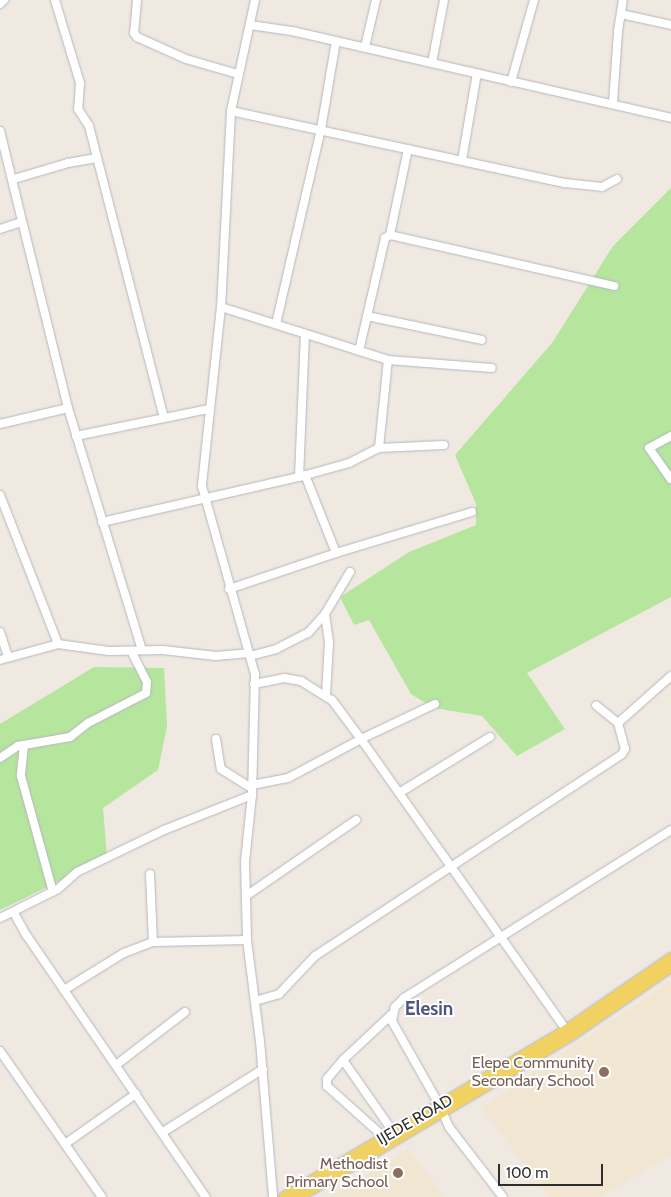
<!DOCTYPE html>
<style>
body{margin:0}
#map{position:relative;width:671px;height:1197px;overflow:hidden;background:#efe9e1;font-family:Cabin,sans-serif}
div>[style]{position:absolute}
[style*='--x']{left:calc(var(--x)*1px);top:calc(var(--y)*1px);width:calc(var(--w)*1px);rotate:calc(var(--a)*1deg)}
.education>*{inset:0;background:#f0e6d1}
.green>*{inset:0;background:#b6e59e}
.roads{filter:drop-shadow(0 0 1px #b4b7c1) drop-shadow(0 0 1px #b4b7c1)}
.minor>*{height:8px;margin:-4px;padding:0 4px;transform-origin:4px;border-radius:4px;background:#fff}
.major>*{height:10px;margin:-5px;padding:0 5px;transform-origin:5px;border-radius:5px;background:#f2d163}
.dots>*{width:14px;height:14px;translate:-50% -50%;box-sizing:border-box;border:2px solid #fff;border-radius:50%}
span{translate:-50% -50%;white-space:nowrap;text-align:center;line-height:1.15;-webkit-text-stroke:4px #fff;paint-order:stroke}
.education-label{font-size:16px;color:#785e54}
.right{translate:-100% -50%;text-align:right}
.street-label{font-size:16px;color:#2e2e2e}
.quarter-label{font-size:19px;color:#4d5680;font-weight:700}
.scale{position:absolute;left:498px;top:1164px;width:105px;height:22px;box-sizing:border-box;border:2px solid #2e2e2e;border-top:0;padding-left:6px;font-size:15px;line-height:18px;white-space:nowrap;color:#2e2e2e;-webkit-text-stroke:4px #fff;paint-order:stroke}
</style>
<div id="map">
<div class="education">
<div style="clip-path:polygon(671px 981px,671px 1155px,600px 1197px,549px 1197px,481px 1108px)"></div>
<div style="clip-path:polygon(408px 1149px,445px 1197px,332px 1197px)"></div>
</div>
<div class="green">
<div style="clip-path:polygon(671px 188px,671px 597px,527px 673px,565px 729px,517px 756px,482px 716px,434px 708px,411px 694px,369px 620px,354px 625px,340px 597px,409px 552px,476px 525px,476px 504px,455px 455px,552px 343px,613px 246px)"></div>
<div style="clip-path:polygon(94px 667px,164px 668px,167px 727px,158px 770px,103px 808px,107px 858px,0 910px,0 724px)"></div>
</div>
<div class="roads">
<div class="minor">
<div style="--x:55;--y:0;--w:87;--a:73.2"></div>
<div style="--x:80;--y:83;--w:26;--a:94"></div>
<div style="--x:78;--y:109;--w:20;--a:57"></div>
<div style="--x:89;--y:126;--w:301;--a:75.6"></div>
<div style="--x:137;--y:0;--w:33;--a:95"></div>
<div style="--x:134;--y:33;--w:5;--a:53"></div>
<div style="--x:137;--y:37;--w:54;--a:24.2"></div>
<div style="--x:186;--y:59;--w:54;--a:16.1"></div>
<div style="--x:255;--y:0;--w:114;--a:102.2"></div>
<div style="--x:231;--y:111;--w:196;--a:92.9"></div>
<div style="--x:221;--y:307;--w:180;--a:96.1"></div>
<div style="--x:202;--y:486;--w:195;--a:74.3"></div>
<div style="--x:255;--y:674;--w:121;--a:91.4"></div>
<div style="--x:252;--y:795;--w:67;--a:96"></div>
<div style="--x:245;--y:862;--w:78;--a:88.5"></div>
<div style="--x:247;--y:940;--w:102;--a:82.7"></div>
<div style="--x:260;--y:1041;--w:157;--a:85.2"></div>
<div style="--x:0;--y:4;--w:6;--a:-45"></div>
<div style="--x:621;--y:14;--w:51;--a:12.4"></div>
<div style="--x:250;--y:25;--w:42;--a:8.1"></div>
<div style="--x:292;--y:31;--w:389;--a:12.9"></div>
<div style="--x:365;--y:47;--w:48;--a:-76.8"></div>
<div style="--x:432;--y:63;--w:64;--a:-79.2"></div>
<div style="--x:511;--y:82;--w:85;--a:-74.3"></div>
<div style="--x:613;--y:103;--w:72;--a:-86"></div>
<div style="--x:618;--y:31;--w:31;--a:-81"></div>
<div style="--x:231;--y:111;--w:342;--a:12.2"></div>
<div style="--x:565;--y:183;--w:37;--a:6"></div>
<div style="--x:602;--y:187;--w:17;--a:-28"></div>
<div style="--x:0;--y:131;--w:285;--a:76.2"></div>
<div style="--x:68;--y:408;--w:253;--a:73"></div>
<div style="--x:462;--y:160;--w:88;--a:-80.2"></div>
<div style="--x:14;--y:179;--w:56;--a:-16.5"></div>
<div style="--x:68;--y:163;--w:29;--a:-10"></div>
<div style="--x:0;--y:229;--w:23;--a:-18"></div>
<div style="--x:390;--y:235;--w:88;--a:-78.2"></div>
<div style="--x:221;--y:307;--w:175;--a:17.6"></div>
<div style="--x:388;--y:360;--w:104;--a:4.4"></div>
<div style="--x:367;--y:316;--w:117;--a:11.8"></div>
<div style="--x:276;--y:324;--w:200;--a:-77"></div>
<div style="--x:321;--y:129;--w:89;--a:-80.3"></div>
<div style="--x:359;--y:351;--w:116;--a:-77"></div>
<div style="--x:385;--y:238;--w:6;--a:-31"></div>
<div style="--x:390;--y:235;--w:230;--a:12.8"></div>
<div style="--x:0;--y:424;--w:70;--a:-13.2"></div>
<div style="--x:76;--y:436;--w:136;--a:-11.5"></div>
<div style="--x:671;--y:436;--w:25;--a:151"></div>
<div style="--x:649;--y:448;--w:38;--a:55"></div>
<div style="--x:379;--y:448;--w:88;--a:-84.2"></div>
<div style="--x:305;--y:475;--w:84;--a:68.3"></div>
<div style="--x:299;--y:477;--w:143;--a:-87.6"></div>
<div style="--x:0;--y:495;--w:160;--a:68.7"></div>
<div style="--x:102;--y:522;--w:202;--a:-12.9"></div>
<div style="--x:299;--y:477;--w:52;--a:-15.6"></div>
<div style="--x:349;--y:463;--w:34;--a:-27"></div>
<div style="--x:379;--y:448;--w:65;--a:-2.6"></div>
<div style="--x:229;--y:589;--w:113;--a:-18.6"></div>
<div style="--x:336;--y:553;--w:142;--a:-16.8"></div>
<div style="--x:325;--y:614;--w:28;--a:82"></div>
<div style="--x:329;--y:642;--w:53;--a:93.2"></div>
<div style="--x:0;--y:632;--w:26;--a:72"></div>
<div style="--x:250;--y:656;--w:27;--a:-15"></div>
<div style="--x:276;--y:649;--w:36;--a:-27"></div>
<div style="--x:308;--y:633;--w:25;--a:-48"></div>
<div style="--x:325;--y:614;--w:49;--a:-59.2"></div>
<div style="--x:0;--y:660;--w:60;--a:-15.4"></div>
<div style="--x:58;--y:644;--w:51;--a:7.8"></div>
<div style="--x:109;--y:651;--w:54;--a:-1.1"></div>
<div style="--x:163;--y:650;--w:53;--a:6.5"></div>
<div style="--x:216;--y:656;--w:33;--a:-5"></div>
<div style="--x:254;--y:684;--w:31;--a:-11"></div>
<div style="--x:284;--y:678;--w:17;--a:10"></div>
<div style="--x:301;--y:681;--w:36;--a:32"></div>
<div style="--x:332;--y:700;--w:49;--a:53.4"></div>
<div style="--x:361;--y:739;--w:82;--a:-25.3"></div>
<div style="--x:618;--y:723;--w:71;--a:-41.6"></div>
<div style="--x:216;--y:739;--w:30;--a:81"></div>
<div style="--x:221;--y:769;--w:36;--a:32"></div>
<div style="--x:24;--y:745;--w:31;--a:96"></div>
<div style="--x:21;--y:776;--w:120;--a:74.6"></div>
<div style="--x:0;--y:758;--w:22;--a:-34"></div>
<div style="--x:18;--y:746;--w:53;--a:-9.8"></div>
<div style="--x:70;--y:737;--w:23;--a:-38"></div>
<div style="--x:88;--y:723;--w:65;--a:-27.3"></div>
<div style="--x:146;--y:693;--w:11;--a:-85"></div>
<div style="--x:147;--y:682;--w:35;--a:-117"></div>
<div style="--x:252;--y:785;--w:37;--a:-11"></div>
<div style="--x:288;--y:778;--w:83;--a:-28.1"></div>
<div style="--x:361;--y:739;--w:356;--a:54.8"></div>
<div style="--x:399;--y:793;--w:107;--a:-31.6"></div>
<div style="--x:150;--y:874;--w:68;--a:87.5"></div>
<div style="--x:246;--y:896;--w:134;--a:-34.6"></div>
<div style="--x:14;--y:913;--w:26;--a:61"></div>
<div style="--x:27;--y:936;--w:316;--a:55.6"></div>
<div style="--x:0;--y:918;--w:65;--a:-26.6"></div>
<div style="--x:58;--y:889;--w:25;--a:-42"></div>
<div style="--x:77;--y:872;--w:97;--a:-25.8"></div>
<div style="--x:164;--y:830;--w:95;--a:-21.7"></div>
<div style="--x:64;--y:990;--w:70;--a:-31.7"></div>
<div style="--x:124;--y:953;--w:31;--a:-21"></div>
<div style="--x:153;--y:942;--w:94;--a:-1.2"></div>
<div style="--x:255;--y:1001;--w:25;--a:-16"></div>
<div style="--x:279;--y:994;--w:52;--a:-46.5"></div>
<div style="--x:315;--y:956;--w:367;--a:-33.3"></div>
<div style="--x:622;--y:754;--w:6;--a:-59"></div>
<div style="--x:625;--y:749;--w:27;--a:-105"></div>
<div style="--x:618;--y:723;--w:28;--a:-141"></div>
<div style="--x:391;--y:1015;--w:66;--a:136.8"></div>
<div style="--x:343;--y:1060;--w:89;--a:55.1"></div>
<div style="--x:0;--y:1051;--w:178;--a:55.1"></div>
<div style="--x:343;--y:1060;--w:25;--a:130"></div>
<div style="--x:327;--y:1079;--w:7;--a:90"></div>
<div style="--x:327;--y:1086;--w:76;--a:41.8"></div>
<div style="--x:116;--y:1065;--w:87;--a:-37.5"></div>
<div style="--x:440;--y:1106;--w:98;--a:-119.5"></div>
<div style="--x:392;--y:1021;--w:14;--a:-78"></div>
<div style="--x:395;--y:1007;--w:13;--a:-45"></div>
<div style="--x:404;--y:998;--w:315;--a:-32.2"></div>
<div style="--x:443;--y:1113;--w:15;--a:67"></div>
<div style="--x:449;--y:1127;--w:88;--a:52.4"></div>
<div style="--x:163;--y:1132;--w:118;--a:-32.2"></div>
<div style="--x:65;--y:1144;--w:87;--a:-35.2"></div>
</div>
<div class="major">
<div style="--x:284;--y:1197;--w:328;--a:-30.6"></div>
<div style="--x:566;--y:1030;--w:127;--a:-34.4"></div>
<div style="--x:299;--y:1197;--w:317;--a:-30.7"></div>
<div style="--x:572;--y:1035;--w:120;--a:-34.5"></div>
</div>
</div>
<div class="dots">
<div style="left:604px;top:1072px;background:#8d6e63"></div>
<div style="left:398px;top:1173px;background:#8d6e63"></div>
</div>
<div class="education-label">
<span class="right" style="left:594px;top:1072px">Elepe Community<br>Secondary School</span>
<span class="right" style="left:388px;top:1173px">Methodist<br>Primary School</span>
</div>
<div class="street-label">
<span style="left:415px;top:1120px;rotate:-30deg">IJEDE ROAD</span>
</div>
<div class="quarter-label">
<span style="left:429px;top:1009px">Elesin</span>
</div>
<div class="scale">100 m</div>
</div>
